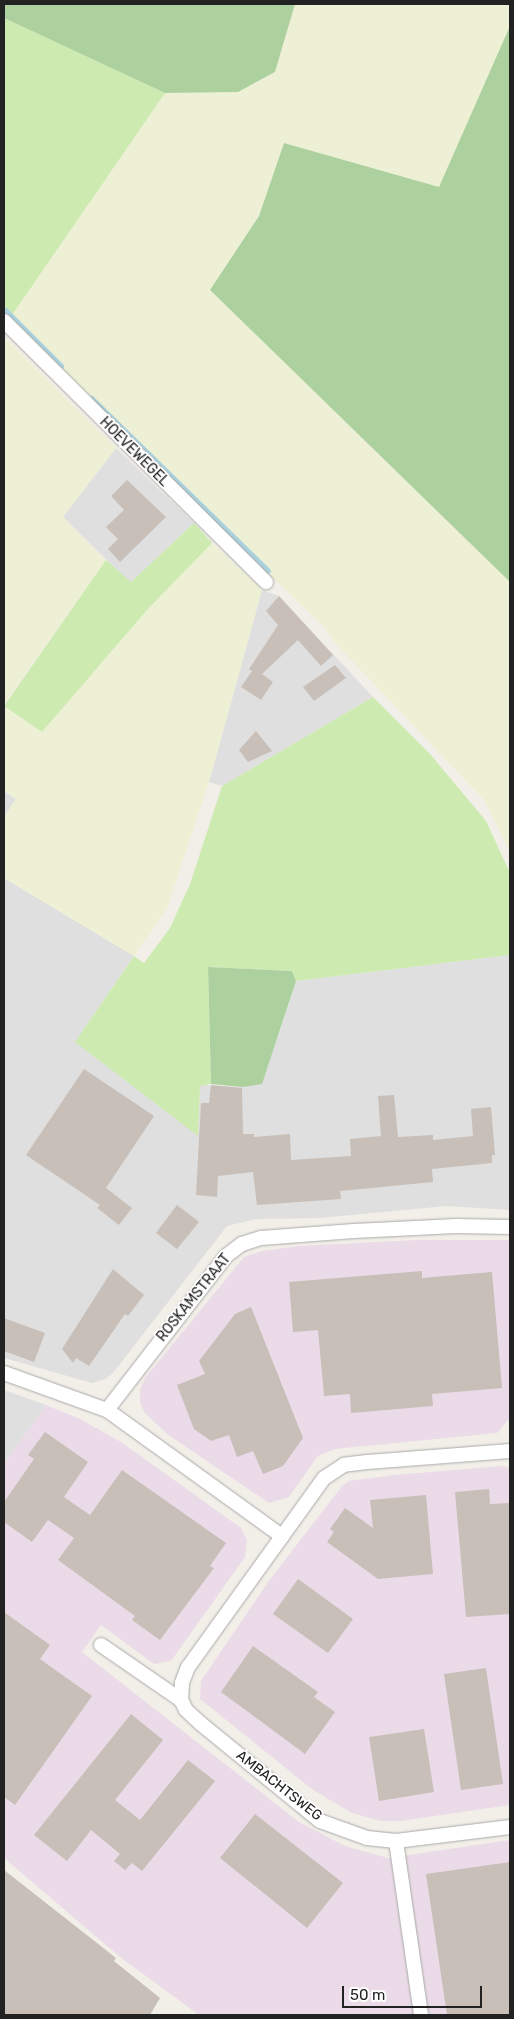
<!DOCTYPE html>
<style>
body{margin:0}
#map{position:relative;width:514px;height:2019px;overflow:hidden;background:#f2efe9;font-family:Rubik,sans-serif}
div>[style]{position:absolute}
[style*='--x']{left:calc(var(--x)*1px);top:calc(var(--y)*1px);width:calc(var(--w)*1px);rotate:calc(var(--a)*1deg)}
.residential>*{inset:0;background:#e0dfdf}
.industrial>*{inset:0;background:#ebdbe8}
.farmland>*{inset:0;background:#eef0d5}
.grass>*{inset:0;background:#cdebb0}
.forest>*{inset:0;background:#add19e}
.stream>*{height:5.5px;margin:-2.75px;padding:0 2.75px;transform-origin:2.75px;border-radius:2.75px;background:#aad3df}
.building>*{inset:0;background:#c7bfb8}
.roads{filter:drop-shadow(0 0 1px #a9a9a9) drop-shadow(0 0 1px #a9a9a9)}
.minor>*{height:14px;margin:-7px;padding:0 7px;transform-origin:7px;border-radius:7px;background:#fff}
span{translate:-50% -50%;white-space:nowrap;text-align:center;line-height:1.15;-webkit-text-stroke:4px #fff;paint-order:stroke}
.street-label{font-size:14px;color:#222}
.frame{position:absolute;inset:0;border:5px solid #222;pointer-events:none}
.scale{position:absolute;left:342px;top:1986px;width:140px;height:22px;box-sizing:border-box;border:2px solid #222;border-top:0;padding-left:6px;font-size:15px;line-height:18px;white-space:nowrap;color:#222;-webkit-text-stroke:4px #fff;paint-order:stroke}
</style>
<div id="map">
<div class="residential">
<div style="clip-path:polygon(116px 448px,194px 523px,130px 583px,63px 517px)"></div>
<div style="clip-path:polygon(262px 590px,279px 596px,373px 697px,222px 786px,209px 782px)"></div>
<div style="clip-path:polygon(4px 791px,16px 799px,4px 817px)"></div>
<div style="clip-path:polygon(4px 878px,134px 956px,75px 1042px,198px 1135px,200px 1085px,242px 1087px,278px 1037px,296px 981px,510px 955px,510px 1210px,447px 1206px,320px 1218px,255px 1219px,227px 1226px,113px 1373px,105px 1379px,92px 1383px,4px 1358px)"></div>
<div style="clip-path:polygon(4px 1390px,46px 1405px,4px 1464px)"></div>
</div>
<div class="industrial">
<div style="clip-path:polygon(417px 1240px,510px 1240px,510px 1418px,497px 1433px,335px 1449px,318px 1456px,289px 1497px,269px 1503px,167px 1434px,145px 1413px,140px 1403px,140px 1390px,145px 1378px,244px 1257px,262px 1251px,299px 1246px)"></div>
<div style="clip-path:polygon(46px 1405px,80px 1419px,121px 1442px,241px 1528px,247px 1540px,245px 1557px,171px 1661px,154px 1664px,101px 1625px,82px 1652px,299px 1822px,345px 1846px,388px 1858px,510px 1840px,510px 2015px,199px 2015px,120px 1957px,4px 1858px,4px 1464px)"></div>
<div style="clip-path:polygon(503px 1466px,510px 1468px,510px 1805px,400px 1821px,380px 1821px,352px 1813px,313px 1790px,200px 1699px,201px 1681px,268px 1582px,342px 1486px,349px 1481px,394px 1475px)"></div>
</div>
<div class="farmland">
<div style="clip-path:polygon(295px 4px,510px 4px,510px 26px,505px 42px,439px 187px,284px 143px,259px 216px,210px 290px,510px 582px,510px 852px,484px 800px,335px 643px,324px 627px,269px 574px,265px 577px,10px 318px,165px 93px,238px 92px,275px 73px)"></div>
<div style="clip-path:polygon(4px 337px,116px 448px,63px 517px,106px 560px,4px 704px)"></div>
<div style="clip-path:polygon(212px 543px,262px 590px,209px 782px,167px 909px,134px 956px,4px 878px,4px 817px,16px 799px,4px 791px,4px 706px,42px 732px,147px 610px)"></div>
</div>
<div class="grass">
<div style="clip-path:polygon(4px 18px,165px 93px,10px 318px,4px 312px)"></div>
<div style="clip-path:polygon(194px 523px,212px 543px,147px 610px,42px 732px,4px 706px,106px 560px,131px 582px)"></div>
<div style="clip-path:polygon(373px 697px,430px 754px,486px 821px,510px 873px,510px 955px,296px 981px,292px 971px,208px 967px,211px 1084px,200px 1086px,198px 1136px,75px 1042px,134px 956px,144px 963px,170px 928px,190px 884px,222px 786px)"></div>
</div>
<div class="forest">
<div style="clip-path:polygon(4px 4px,295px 4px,275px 72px,238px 92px,165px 93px,4px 18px)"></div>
<div style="clip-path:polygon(510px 26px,510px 582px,210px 290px,259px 216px,284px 143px,439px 187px)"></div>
<div style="clip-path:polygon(208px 967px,292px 971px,296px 981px,262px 1084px,242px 1087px,211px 1084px)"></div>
</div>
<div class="stream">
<div style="--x:6;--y:311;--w:78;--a:45"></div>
<div style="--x:92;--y:399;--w:246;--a:44.3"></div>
</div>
<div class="building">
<div style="clip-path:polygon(127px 480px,166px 517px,120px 562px,108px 549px,118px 539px,106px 527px,124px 510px,111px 496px)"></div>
<div style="clip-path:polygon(279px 596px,333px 655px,321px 666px,298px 640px,262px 674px,273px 682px,261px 700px,241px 687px,252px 671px,249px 669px,278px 625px,266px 611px)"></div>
<div style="clip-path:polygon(335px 665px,346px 678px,314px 701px,303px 687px)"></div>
<div style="clip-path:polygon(256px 731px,272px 751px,248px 762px,239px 750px)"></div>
<div style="clip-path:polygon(84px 1069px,154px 1116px,106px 1188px,132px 1208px,119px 1225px,97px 1208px,100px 1205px,26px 1155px)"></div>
<div style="clip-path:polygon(211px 1085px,242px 1088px,243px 1134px,254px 1134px,254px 1137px,290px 1134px,291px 1160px,351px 1156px,350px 1139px,381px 1136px,378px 1096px,394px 1095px,398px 1137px,433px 1135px,433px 1140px,473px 1136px,471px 1109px,491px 1107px,495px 1155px,492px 1155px,492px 1163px,432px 1169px,433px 1182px,340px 1191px,341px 1199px,257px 1205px,253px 1172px,218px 1176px,217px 1197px,196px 1195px,201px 1103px,209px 1103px)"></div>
<div style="clip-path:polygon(177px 1205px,199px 1222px,177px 1249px,156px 1233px)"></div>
<div style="clip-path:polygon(113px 1269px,144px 1295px,128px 1316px,125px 1314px,89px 1366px,76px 1358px,73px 1363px,62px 1349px)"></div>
<div style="clip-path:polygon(422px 1271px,422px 1278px,492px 1272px,502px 1388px,432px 1394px,433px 1406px,351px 1413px,350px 1394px,324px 1396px,318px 1330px,293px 1332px,289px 1282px)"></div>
<div style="clip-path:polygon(251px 1307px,303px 1438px,283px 1466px,263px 1474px,253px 1451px,237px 1457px,229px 1435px,211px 1441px,194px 1429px,177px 1385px,205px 1374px,199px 1361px,235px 1314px)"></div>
<div style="clip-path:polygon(4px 1318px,45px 1333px,34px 1362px,4px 1351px)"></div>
<div style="clip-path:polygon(45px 1432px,88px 1462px,64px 1497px,90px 1515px,122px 1470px,226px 1543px,210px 1566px,214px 1568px,160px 1640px,132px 1620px,135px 1616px,58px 1560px,74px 1538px,48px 1520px,32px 1542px,4px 1522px,4px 1502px,34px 1459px,28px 1455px)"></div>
<div style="clip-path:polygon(489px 1489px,490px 1504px,510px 1503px,510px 1614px,466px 1617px,455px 1492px)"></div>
<div style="clip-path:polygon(426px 1495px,433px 1574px,378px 1579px,327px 1542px,334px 1532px,330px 1529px,345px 1508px,373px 1528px,370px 1500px)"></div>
<div style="clip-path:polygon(298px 1579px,353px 1619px,328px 1653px,273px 1614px)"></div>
<div style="clip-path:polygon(4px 1612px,50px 1645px,40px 1659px,92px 1696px,15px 1805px,4px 1797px)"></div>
<div style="clip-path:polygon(253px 1646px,318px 1692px,314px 1697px,335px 1712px,305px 1754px,221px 1692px)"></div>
<div style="clip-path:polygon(486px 1668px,503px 1784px,461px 1790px,444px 1674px)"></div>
<div style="clip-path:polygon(131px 1714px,163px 1740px,115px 1800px,140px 1820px,188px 1760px,215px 1781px,142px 1871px,132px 1863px,125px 1870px,114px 1861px,120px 1854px,91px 1830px,67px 1861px,34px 1835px)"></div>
<div style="clip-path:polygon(424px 1729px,434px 1792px,379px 1801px,369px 1737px)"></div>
<div style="clip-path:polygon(255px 1814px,343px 1883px,307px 1928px,220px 1858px)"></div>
<div style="clip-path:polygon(510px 1862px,510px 2015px,447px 2015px,426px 1874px)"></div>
<div style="clip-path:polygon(4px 1870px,116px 1958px,114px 1961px,160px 1998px,150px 2015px,4px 2015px)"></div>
</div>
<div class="roads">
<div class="minor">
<div style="--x:4;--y:321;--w:370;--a:44.9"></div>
<div style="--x:4;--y:1373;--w:109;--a:19.8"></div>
<div style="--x:107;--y:1410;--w:195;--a:-52.3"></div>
<div style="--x:226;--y:1256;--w:20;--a:-37"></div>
<div style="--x:242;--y:1244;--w:20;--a:-18"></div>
<div style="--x:261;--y:1238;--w:93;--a:-4.3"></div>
<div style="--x:354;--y:1231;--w:102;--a:-2.8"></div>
<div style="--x:456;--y:1226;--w:54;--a:1.1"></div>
<div style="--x:107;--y:1410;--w:216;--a:35.8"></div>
<div style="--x:510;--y:1451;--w:143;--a:175.6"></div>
<div style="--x:367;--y:1462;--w:23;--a:173"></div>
<div style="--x:344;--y:1465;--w:24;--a:147"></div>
<div style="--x:324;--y:1478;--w:233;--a:125.7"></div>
<div style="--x:188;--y:1667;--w:17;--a:111"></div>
<div style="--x:182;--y:1683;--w:17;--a:93"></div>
<div style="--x:181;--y:1700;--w:11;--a:63"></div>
<div style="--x:186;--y:1710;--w:19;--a:43"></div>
<div style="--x:200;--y:1723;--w:155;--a:39.2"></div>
<div style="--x:320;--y:1821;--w:27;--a:20"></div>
<div style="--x:345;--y:1830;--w:23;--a:20"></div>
<div style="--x:367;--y:1838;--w:29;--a:6"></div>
<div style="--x:396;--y:1841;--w:115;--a:-7"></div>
<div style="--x:101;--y:1645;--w:97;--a:34.5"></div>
<div style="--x:396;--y:1841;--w:176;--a:81.8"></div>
</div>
</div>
<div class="street-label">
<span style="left:134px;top:452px;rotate:45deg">HOEVEWEGEL</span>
<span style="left:194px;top:1298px;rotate:-51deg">ROSKAMSTRAAT</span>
<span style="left:279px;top:1786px;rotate:38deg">AMBACHTSWEG</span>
</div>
<div class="frame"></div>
<div class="scale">50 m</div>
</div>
